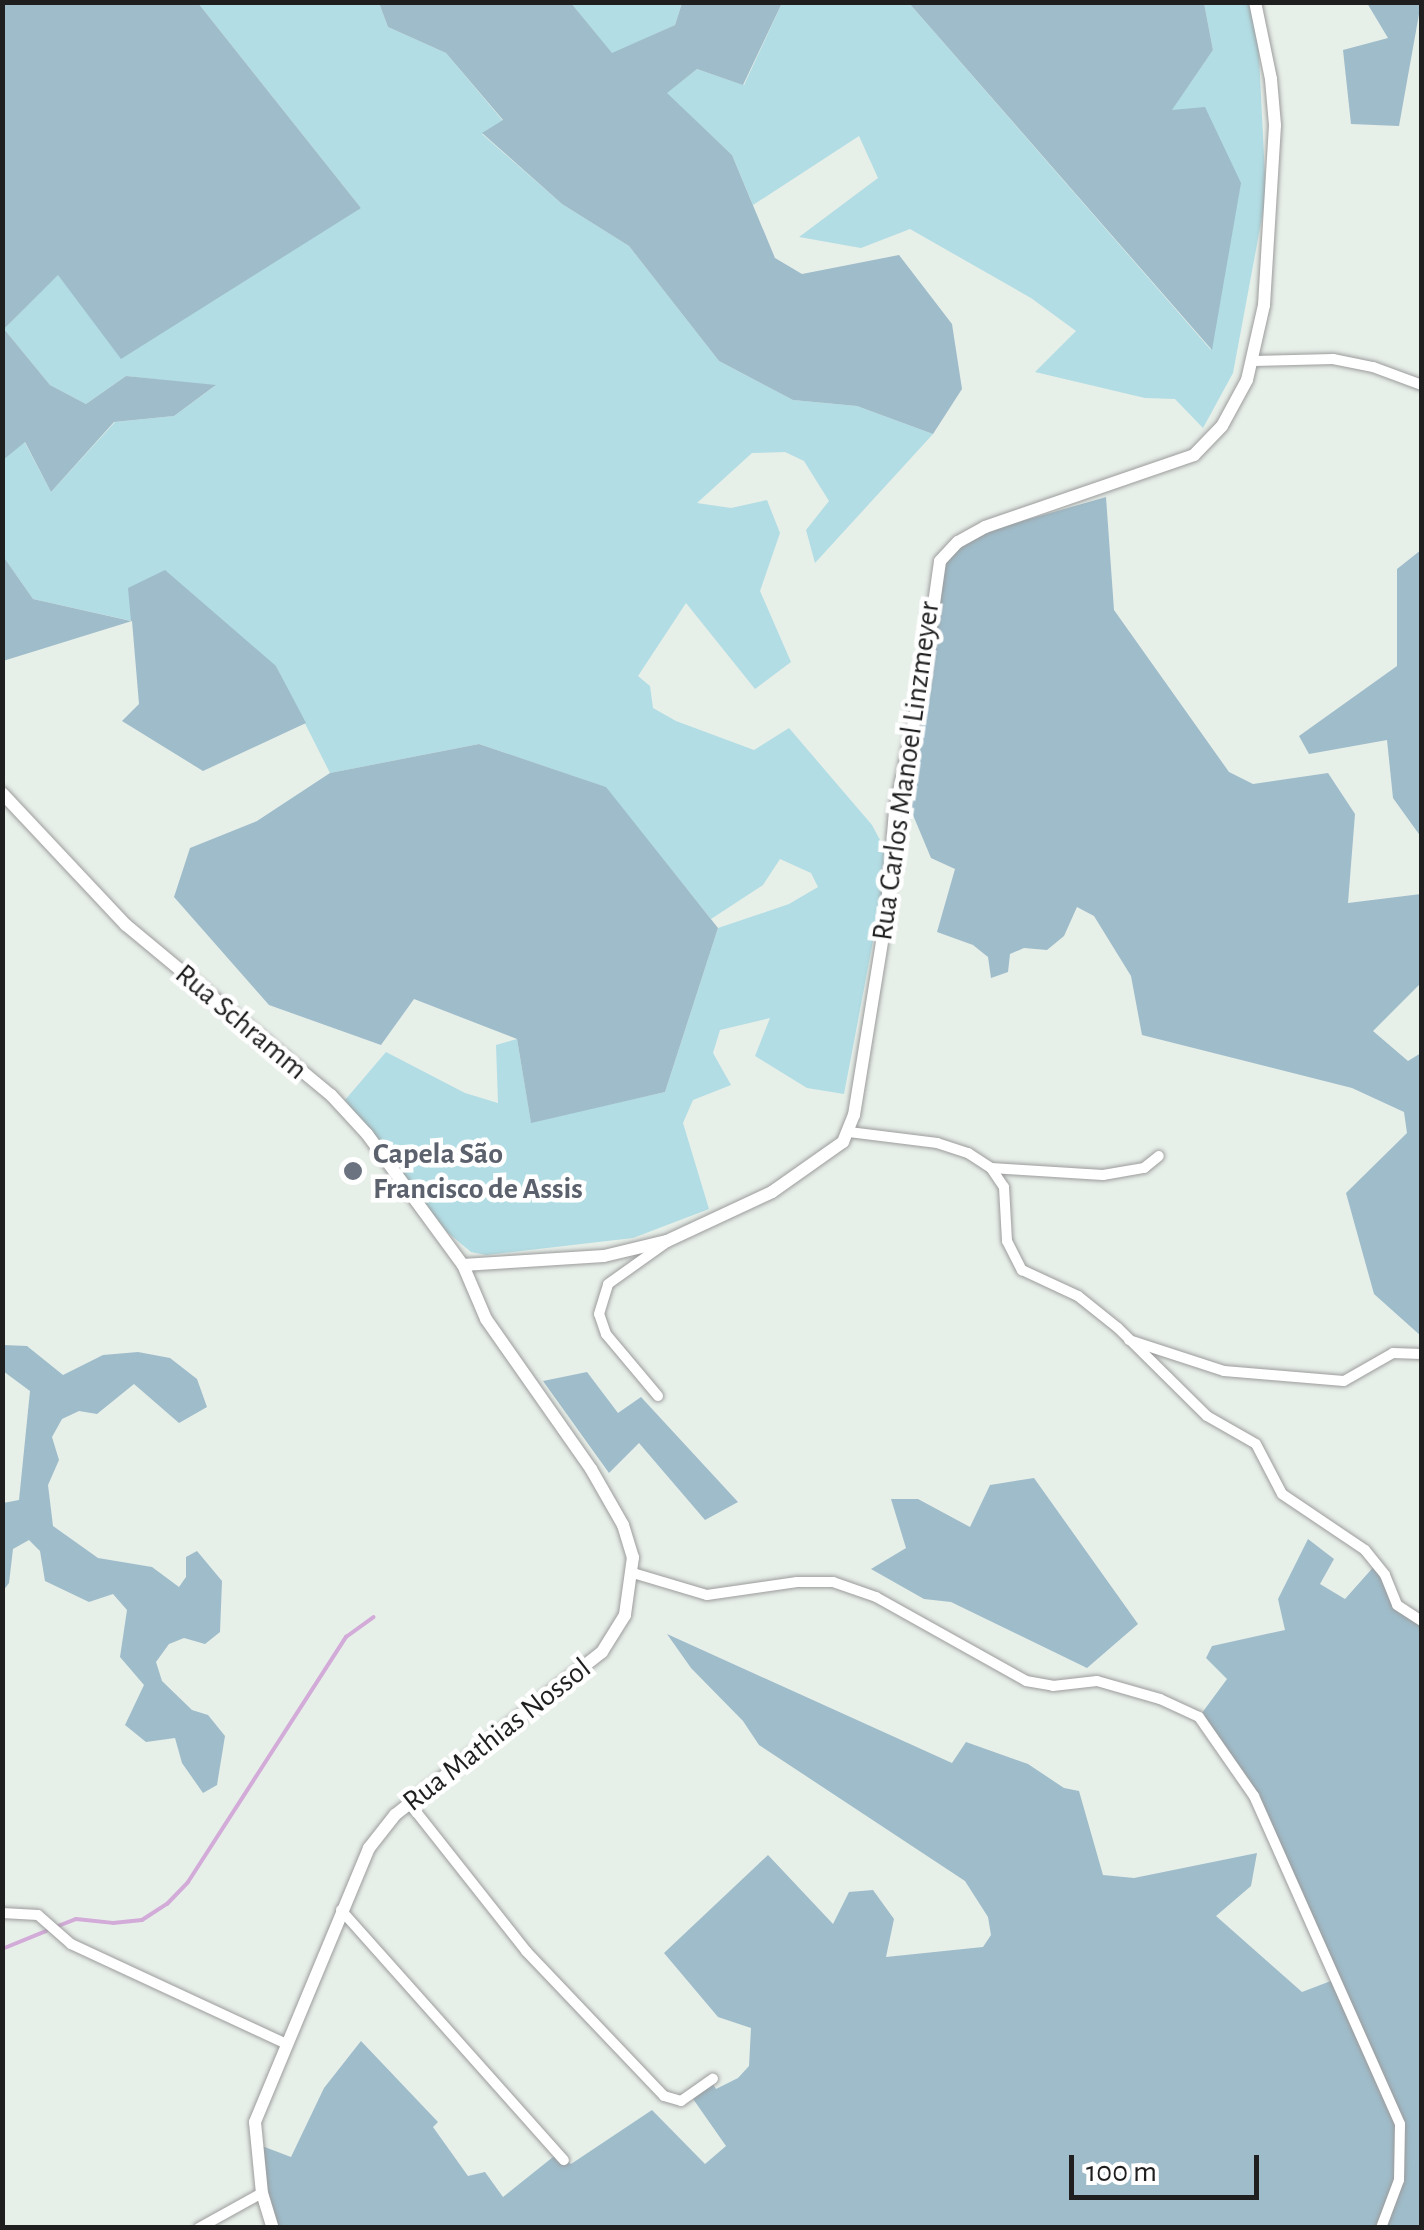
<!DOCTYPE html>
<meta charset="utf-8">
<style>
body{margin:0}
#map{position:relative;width:1424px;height:2230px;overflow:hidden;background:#e7efe9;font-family:"Alegreya Sans",sans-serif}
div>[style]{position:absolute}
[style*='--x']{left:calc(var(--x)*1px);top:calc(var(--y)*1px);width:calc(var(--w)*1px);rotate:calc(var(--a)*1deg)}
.grass>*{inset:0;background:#b2dde4}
.forest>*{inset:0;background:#9fbcca}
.stream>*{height:4px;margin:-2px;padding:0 2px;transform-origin:2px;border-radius:2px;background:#d2abd8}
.roads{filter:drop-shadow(0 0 2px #9c9c9c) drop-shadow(0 0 2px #9c9c9c)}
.minor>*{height:10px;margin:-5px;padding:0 5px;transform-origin:5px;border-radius:5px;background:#fff}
.tertiary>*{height:12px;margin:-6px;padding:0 6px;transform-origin:6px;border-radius:6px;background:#fff}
.dots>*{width:28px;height:28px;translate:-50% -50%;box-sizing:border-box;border:5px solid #fff;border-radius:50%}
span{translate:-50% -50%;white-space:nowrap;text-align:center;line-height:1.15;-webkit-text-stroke:9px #fff;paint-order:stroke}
.street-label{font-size:30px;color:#1f1f1f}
.worship-label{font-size:30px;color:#5b616d;font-weight:700}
.left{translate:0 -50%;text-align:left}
.frame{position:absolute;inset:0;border:5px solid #1f1f1f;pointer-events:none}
.scale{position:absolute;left:1069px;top:2155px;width:190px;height:45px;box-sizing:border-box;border:5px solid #1f1f1f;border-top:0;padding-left:12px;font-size:30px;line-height:35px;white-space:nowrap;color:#1f1f1f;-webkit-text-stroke:8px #fff;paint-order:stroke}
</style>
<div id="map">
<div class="grass">
<div style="clip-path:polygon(198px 3px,379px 3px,388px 27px,446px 53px,503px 121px,482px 134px,562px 204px,629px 246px,719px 361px,793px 400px,857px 406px,933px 434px,815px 563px,806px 530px,829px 501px,804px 461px,785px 452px,752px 453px,697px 503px,731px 508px,767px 500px,780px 533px,760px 591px,791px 662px,755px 689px,686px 603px,638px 676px,650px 686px,653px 708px,676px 721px,754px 750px,789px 728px,872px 825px,889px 857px,844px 1094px,807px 1088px,755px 1056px,770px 1018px,720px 1030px,713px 1053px,731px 1085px,693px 1100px,683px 1123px,709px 1209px,633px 1238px,486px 1255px,471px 1252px,447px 1232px,345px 1100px,386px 1052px,465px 1093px,498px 1103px,496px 1045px,517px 1039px,531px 1122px,665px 1092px,718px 928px,789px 904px,818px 887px,811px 873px,780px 859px,763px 885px,711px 919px,605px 787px,479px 744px,330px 773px,276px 666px,132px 621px,33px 599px,3px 556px,2px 460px,24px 441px,51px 492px,115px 422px,174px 416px,215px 386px,126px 376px,86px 404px,50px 385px,4px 329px,58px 274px,361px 208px)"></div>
<div style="clip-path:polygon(571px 3px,682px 3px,675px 25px,612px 54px)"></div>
<div style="clip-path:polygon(782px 3px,909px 3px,1211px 350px,1171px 111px,1213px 50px,1204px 3px,1250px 3px,1258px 36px,1266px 196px,1233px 373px,1203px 428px,1175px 399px,1145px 398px,1035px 372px,1076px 331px,1031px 298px,910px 229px,861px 248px,799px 237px,878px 178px,859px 136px,753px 205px,732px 155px,666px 93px,697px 69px,744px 85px)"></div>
</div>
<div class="forest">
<div style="clip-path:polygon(3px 2px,198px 3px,361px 208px,121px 359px,58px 275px,4px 329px,50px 385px,86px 404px,126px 376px,216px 385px,174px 416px,114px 422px,51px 492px,25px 442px,3px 460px)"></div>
<div style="clip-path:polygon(379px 3px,571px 3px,612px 53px,675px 25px,682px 3px,782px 3px,743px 85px,697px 69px,667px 93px,732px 155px,775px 258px,802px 274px,899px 255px,952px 324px,962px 389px,933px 434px,857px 406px,793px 400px,719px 361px,629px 246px,562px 204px,482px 133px,503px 120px,446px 53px,388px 27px)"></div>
<div style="clip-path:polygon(909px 3px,1204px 3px,1213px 50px,1172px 110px,1205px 107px,1241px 183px,1212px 350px)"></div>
<div style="clip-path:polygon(1367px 3px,1421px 3px,1399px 126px,1351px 124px,1343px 50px,1388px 38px)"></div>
<div style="clip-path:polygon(1106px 497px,1114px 610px,1229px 772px,1253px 784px,1328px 773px,1355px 814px,1348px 903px,1421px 894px,1421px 983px,1373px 1031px,1408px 1061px,1421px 1053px,1421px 1336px,1374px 1294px,1346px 1193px,1407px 1133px,1404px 1112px,1352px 1088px,1142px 1035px,1131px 976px,1094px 916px,1077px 907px,1064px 936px,1047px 950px,1024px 948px,1010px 954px,1008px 972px,991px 978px,988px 957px,973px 945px,937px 932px,955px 869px,931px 858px,913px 815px,898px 811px,933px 658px,938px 575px,951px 553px,984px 532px)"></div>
<div style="clip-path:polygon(1421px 550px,1421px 837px,1393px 798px,1387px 740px,1309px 754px,1299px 736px,1397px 666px,1397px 569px)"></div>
<div style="clip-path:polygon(3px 556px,33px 599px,131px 621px,128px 588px,165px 570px,276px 666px,306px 723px,203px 771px,122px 721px,139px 704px,132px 621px,3px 661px)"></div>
<div style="clip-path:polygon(479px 744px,606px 787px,718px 928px,665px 1092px,531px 1123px,517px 1039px,414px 999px,381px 1045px,269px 1005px,174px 897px,190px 848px,257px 821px,330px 773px)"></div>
<div style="clip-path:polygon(3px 1345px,27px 1346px,63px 1375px,103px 1355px,138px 1352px,170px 1358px,197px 1379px,207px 1407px,179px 1423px,134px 1384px,97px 1414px,79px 1411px,62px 1419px,52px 1437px,59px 1460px,48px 1485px,53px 1526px,98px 1558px,152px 1567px,179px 1587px,186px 1577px,186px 1557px,197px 1551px,222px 1581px,220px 1632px,205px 1644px,184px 1638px,169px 1644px,156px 1662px,162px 1681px,192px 1710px,208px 1715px,225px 1736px,217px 1785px,203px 1793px,182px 1763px,175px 1738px,146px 1742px,125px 1725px,144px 1685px,120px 1657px,127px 1610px,113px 1594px,89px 1602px,45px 1581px,40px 1551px,29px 1540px,13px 1549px,9px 1583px,3px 1591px,3px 1503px,19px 1500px,30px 1391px,3px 1371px)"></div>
<div style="clip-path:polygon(587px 1372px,618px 1413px,641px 1397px,738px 1502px,705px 1520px,639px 1443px,609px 1473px,543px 1381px)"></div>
<div style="clip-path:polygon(1034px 1478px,1138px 1624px,1087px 1668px,951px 1602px,924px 1599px,871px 1569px,906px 1548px,891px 1499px,918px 1499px,970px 1527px,990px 1485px)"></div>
<div style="clip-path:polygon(1308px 1539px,1334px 1559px,1320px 1584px,1345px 1599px,1377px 1563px,1397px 1605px,1421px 1621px,1421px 2227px,278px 2227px,266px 2192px,262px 2146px,291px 2157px,324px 2088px,361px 2041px,438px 2122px,433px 2127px,468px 2176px,485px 2172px,503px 2197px,558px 2153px,571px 2164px,652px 2110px,705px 2164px,726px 2146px,691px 2096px,711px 2081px,716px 2089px,738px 2078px,749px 2066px,751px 2028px,718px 2017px,664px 1953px,768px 1855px,833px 1924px,849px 1892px,873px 1890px,894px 1919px,886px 1957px,983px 1947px,991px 1935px,988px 1917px,965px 1881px,759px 1745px,743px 1721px,691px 1668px,667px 1634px,952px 1763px,966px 1742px,1028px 1764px,1064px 1788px,1079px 1791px,1103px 1875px,1134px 1878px,1257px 1853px,1251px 1886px,1216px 1916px,1302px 1992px,1336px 1979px,1254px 1796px,1199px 1717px,1227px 1679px,1206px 1658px,1212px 1646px,1285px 1630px,1278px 1599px)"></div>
</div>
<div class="stream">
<div style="--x:58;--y:1926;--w:19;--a:-21"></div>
<div style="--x:76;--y:1919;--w:37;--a:6"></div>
<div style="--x:113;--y:1923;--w:29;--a:-6"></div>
<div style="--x:142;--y:1920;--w:30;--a:-33"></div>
<div style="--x:167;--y:1904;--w:30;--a:-46"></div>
<div style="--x:188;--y:1882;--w:292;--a:-57.2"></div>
<div style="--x:346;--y:1637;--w:34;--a:-36"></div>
<div style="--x:2;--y:1949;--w:48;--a:-22.2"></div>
</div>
<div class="roads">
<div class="minor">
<div style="--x:1254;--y:361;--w:79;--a:-1.5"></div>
<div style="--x:1333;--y:359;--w:41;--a:11.3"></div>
<div style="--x:1373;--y:367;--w:52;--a:20.2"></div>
<div style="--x:849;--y:1132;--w:89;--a:7.1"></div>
<div style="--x:937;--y:1143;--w:33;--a:18"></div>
<div style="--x:968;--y:1153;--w:27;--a:33"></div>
<div style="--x:991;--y:1168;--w:23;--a:56"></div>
<div style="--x:1004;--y:1187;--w:54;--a:86.8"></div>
<div style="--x:1007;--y:1241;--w:33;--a:63"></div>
<div style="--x:1022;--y:1270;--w:62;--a:24.9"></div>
<div style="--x:1078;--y:1296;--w:51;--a:38.7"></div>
<div style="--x:1118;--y:1328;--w:125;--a:44.7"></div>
<div style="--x:1207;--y:1416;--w:56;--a:29.7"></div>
<div style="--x:1256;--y:1444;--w:56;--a:62.5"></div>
<div style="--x:1282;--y:1494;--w:100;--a:34"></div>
<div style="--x:1365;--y:1550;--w:32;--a:51"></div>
<div style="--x:1385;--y:1575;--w:32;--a:68"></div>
<div style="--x:1397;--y:1605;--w:30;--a:33"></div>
<div style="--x:991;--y:1168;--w:112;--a:3.6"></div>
<div style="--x:1103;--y:1175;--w:42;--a:-9.7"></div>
<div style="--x:1144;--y:1168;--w:19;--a:-39"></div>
<div style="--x:1129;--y:1340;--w:100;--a:18.1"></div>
<div style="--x:1224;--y:1371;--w:120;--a:4.8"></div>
<div style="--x:1344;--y:1381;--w:56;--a:-29.7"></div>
<div style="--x:1393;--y:1353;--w:29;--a:2"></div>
<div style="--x:658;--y:1396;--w:81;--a:-130"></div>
<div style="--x:606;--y:1334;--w:21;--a:-109"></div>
<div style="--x:599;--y:1314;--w:31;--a:-73"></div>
<div style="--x:608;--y:1284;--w:72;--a:-35.4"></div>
<div style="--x:633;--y:1573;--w:77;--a:16.6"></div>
<div style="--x:707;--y:1595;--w:91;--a:-8.2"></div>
<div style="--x:797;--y:1582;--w:36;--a:0"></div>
<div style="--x:833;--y:1582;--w:46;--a:19.2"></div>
<div style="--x:876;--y:1597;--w:172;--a:29.2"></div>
<div style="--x:1026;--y:1681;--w:27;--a:10"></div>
<div style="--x:1053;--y:1686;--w:44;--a:-6.5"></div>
<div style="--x:1097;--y:1681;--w:66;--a:15.9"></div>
<div style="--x:1160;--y:1699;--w:43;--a:24.8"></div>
<div style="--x:1199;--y:1717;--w:96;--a:55.2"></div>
<div style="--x:1254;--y:1796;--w:359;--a:66"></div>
<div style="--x:1400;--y:2124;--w:56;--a:91"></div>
<div style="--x:1399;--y:2180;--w:51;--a:110.6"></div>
<div style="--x:410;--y:1804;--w:187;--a:51.7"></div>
<div style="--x:526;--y:1951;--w:200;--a:46.4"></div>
<div style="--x:664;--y:2096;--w:18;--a:16"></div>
<div style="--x:681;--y:2101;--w:39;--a:-35"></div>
<div style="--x:341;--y:1910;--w:335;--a:48.3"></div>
<div style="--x:2;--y:1913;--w:36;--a:3"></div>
<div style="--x:38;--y:1915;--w:44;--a:41.3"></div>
<div style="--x:71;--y:1944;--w:235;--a:24.9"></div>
<div style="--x:199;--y:2228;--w:72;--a:-29.1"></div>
</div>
<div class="tertiary">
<div style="--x:2;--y:793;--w:181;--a:46.8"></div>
<div style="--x:126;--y:925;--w:266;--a:39.7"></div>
<div style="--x:331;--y:1095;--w:53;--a:47.3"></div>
<div style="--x:367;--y:1134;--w:162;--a:53.8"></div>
<div style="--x:463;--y:1265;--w:59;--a:66.9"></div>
<div style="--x:486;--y:1319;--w:183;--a:55"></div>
<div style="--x:591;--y:1469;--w:64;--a:60.3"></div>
<div style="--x:623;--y:1525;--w:34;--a:73"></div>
<div style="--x:633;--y:1557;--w:59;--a:97.9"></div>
<div style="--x:625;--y:1615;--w:44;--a:121.9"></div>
<div style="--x:602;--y:1652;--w:263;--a:141.8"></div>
<div style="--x:395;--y:1815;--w:42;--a:128.2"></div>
<div style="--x:369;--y:1848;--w:297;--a:112.6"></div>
<div style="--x:255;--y:2122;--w:71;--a:84.4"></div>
<div style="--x:262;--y:2193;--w:37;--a:73"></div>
<div style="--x:463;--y:1265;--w:141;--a:-3.7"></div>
<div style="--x:604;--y:1256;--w:65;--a:-13.4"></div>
<div style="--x:667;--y:1241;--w:116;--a:-25"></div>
<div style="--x:772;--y:1192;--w:87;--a:-35.2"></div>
<div style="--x:843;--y:1142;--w:29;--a:-68"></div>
<div style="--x:854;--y:1115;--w:200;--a:-80.8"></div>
<div style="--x:886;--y:918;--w:108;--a:-85.2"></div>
<div style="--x:895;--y:810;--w:132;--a:-77.8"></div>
<div style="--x:923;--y:681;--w:121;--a:-81.9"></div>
<div style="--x:940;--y:561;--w:26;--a:-47"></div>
<div style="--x:958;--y:542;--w:31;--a:-29"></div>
<div style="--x:985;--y:527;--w:221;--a:-19"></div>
<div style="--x:1194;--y:455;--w:40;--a:-46"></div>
<div style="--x:1222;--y:426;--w:52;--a:-61.5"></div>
<div style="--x:1247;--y:380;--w:77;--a:-77.2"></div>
<div style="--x:1264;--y:305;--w:180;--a:-86.5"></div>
<div style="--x:1275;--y:125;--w:46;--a:-95"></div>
<div style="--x:1271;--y:79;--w:79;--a:-101.7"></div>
</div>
</div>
<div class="dots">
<div style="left:353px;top:1171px;background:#6b7280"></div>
</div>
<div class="street-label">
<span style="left:906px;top:771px;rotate:-82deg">Rua Carlos Manoel Linzmeyer</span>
<span style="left:241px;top:1022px;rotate:40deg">Rua Schramm</span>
<span style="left:497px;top:1735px;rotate:-38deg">Rua Mathias Nossol</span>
</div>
<div class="worship-label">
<span class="left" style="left:373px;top:1171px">Capela São<br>Francisco de Assis</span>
</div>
<div class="frame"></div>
<div class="scale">100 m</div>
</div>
